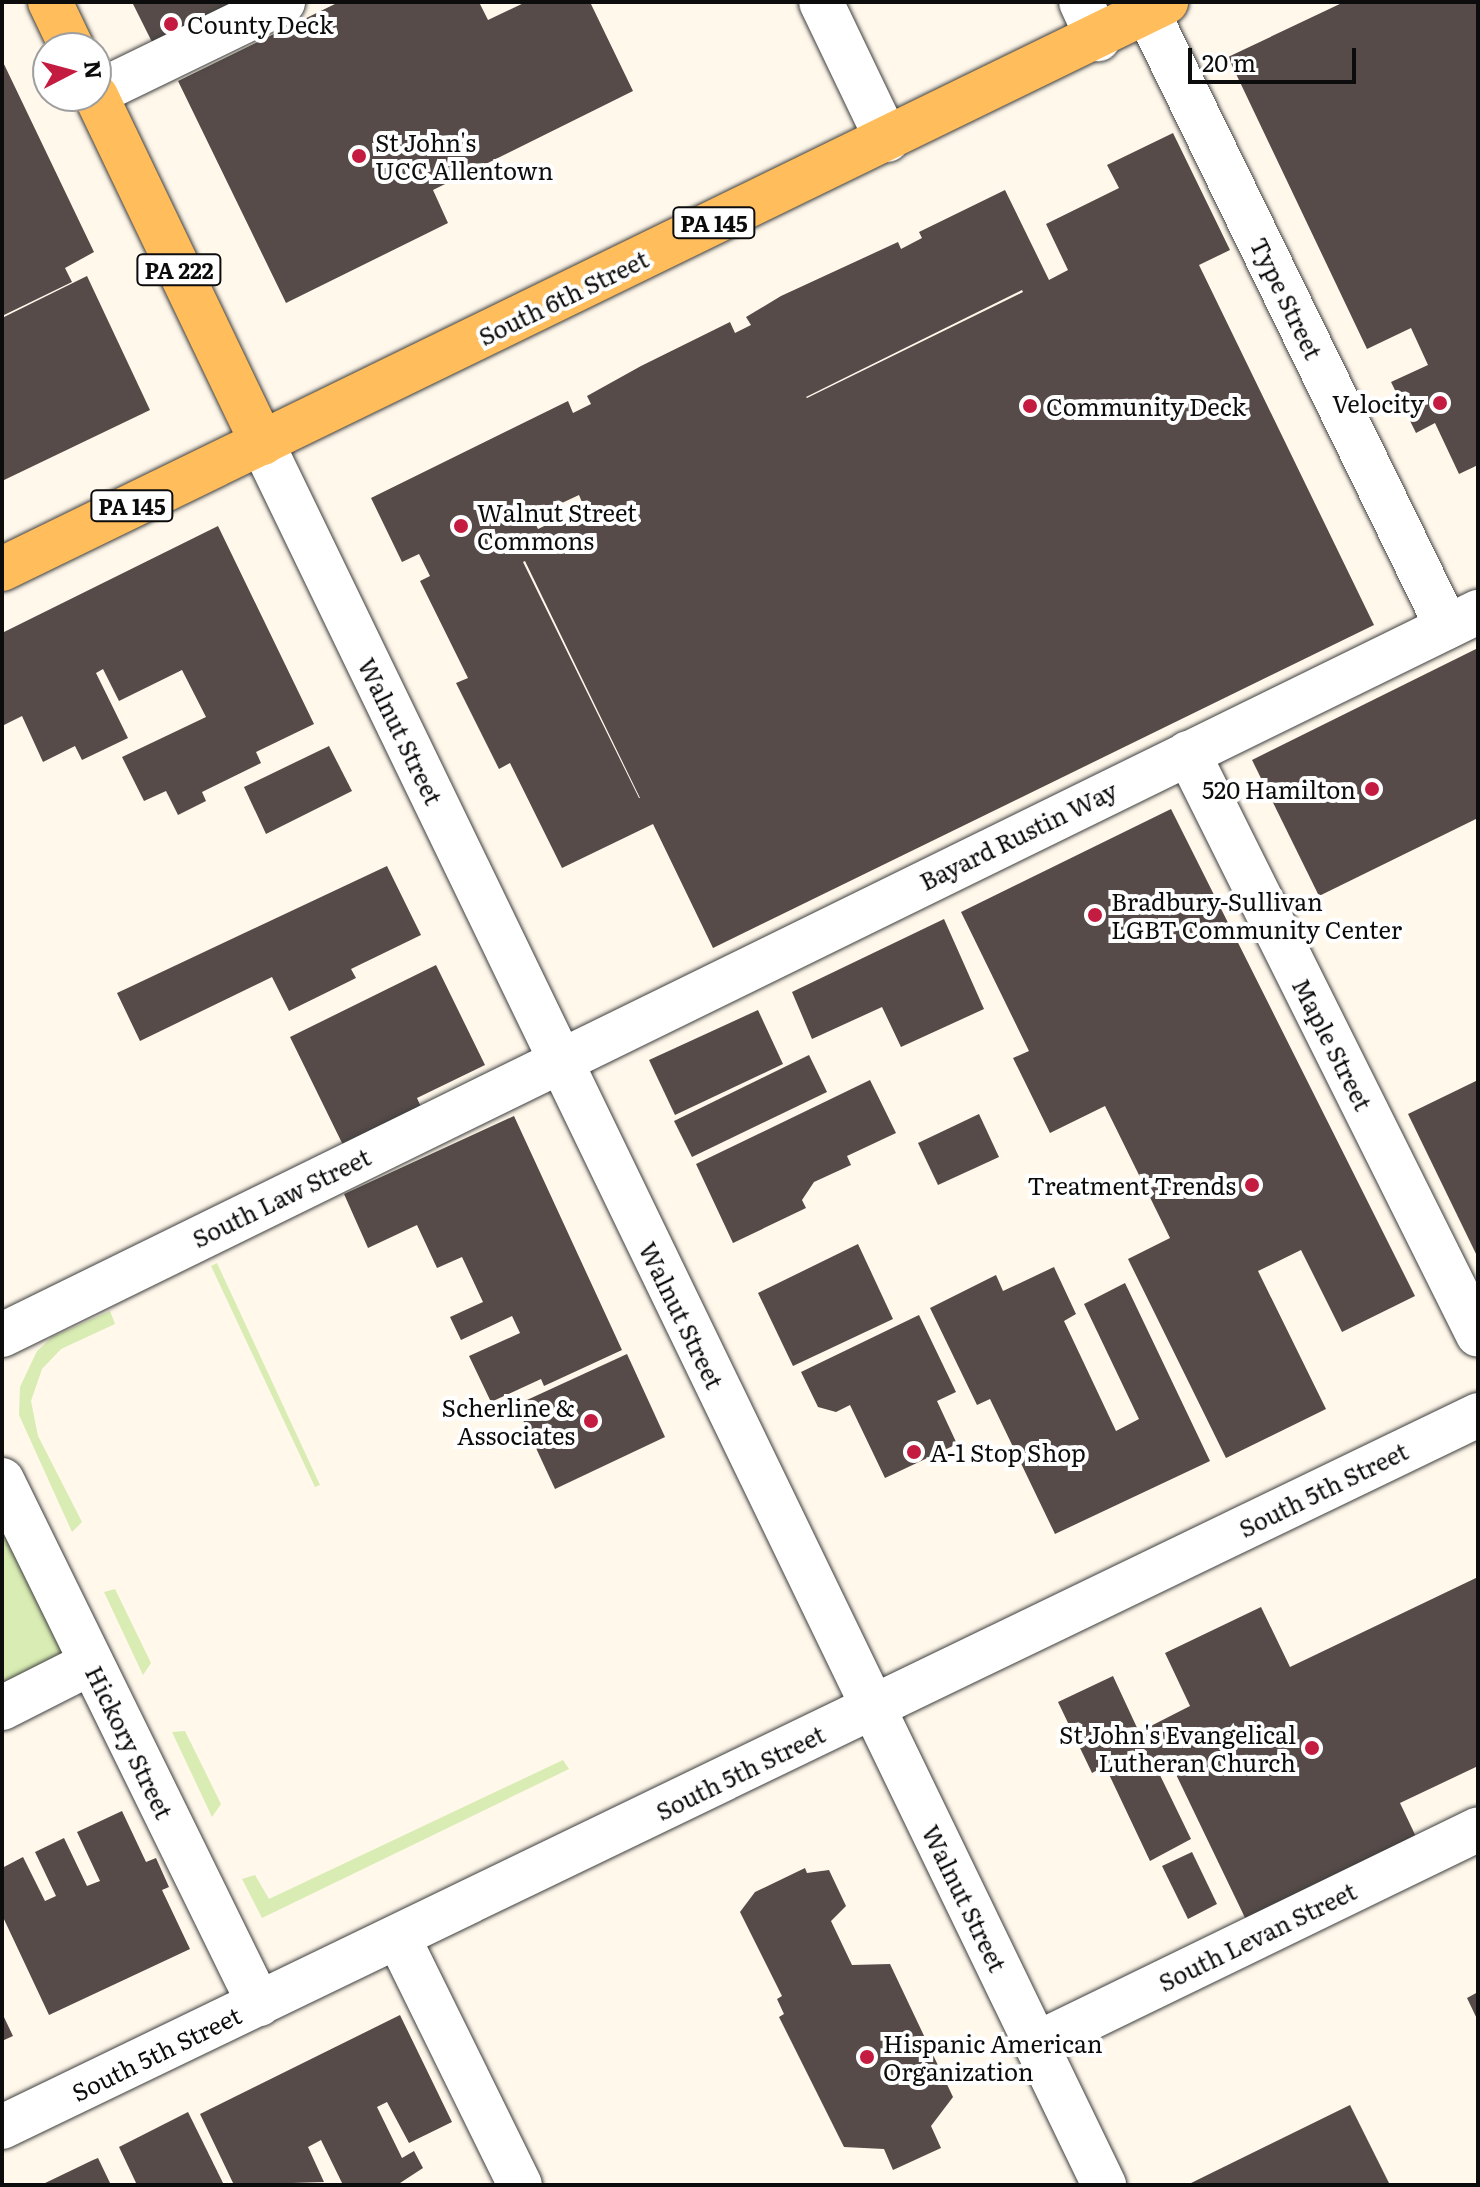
<!DOCTYPE html>
<style>
body{margin:0}
#map{position:relative;width:1480px;height:2187px;overflow:hidden;background:#fff8eb;font-family:Literata,serif}
div>[style]{position:absolute}
[style*='--x']{left:calc(var(--x)*1px);top:calc(var(--y)*1px);width:calc(var(--w)*1px);rotate:calc(var(--a)*1deg)}
.green>*{inset:0;background:#d9ecb3}
.building>*{inset:0;background:#564b48}
.roads{filter:drop-shadow(0 0 2px #3f3f3f) drop-shadow(0 0 2px #3f3f3f)}
.minor>*{height:44px;margin:-22px;padding:0 22px;transform-origin:22px;border-radius:22px;background:#fff}
.major>*{height:44px;margin:-22px;padding:0 22px;transform-origin:22px;border-radius:22px;background:#ffbd5b}
.dots>*{width:22px;height:22px;translate:-50% -50%;box-sizing:border-box;border:4px solid #fff;border-radius:50%}
span{translate:-50% -50%;white-space:nowrap;text-align:center;line-height:1.15;-webkit-text-stroke:8px #fff;paint-order:stroke}
.shield-label span{padding:2px 6px;background:#fff;border:2px solid;border-radius:6px;-webkit-text-stroke-width:0}
.shield-label{font-size:22px;color:#0c0c0c;font-weight:700}
.poi-label{font-size:24px;color:#0c0c0c}
.left{translate:0 -50%;text-align:left}
.right{translate:-100% -50%;text-align:right}
.street-label{font-size:24px;color:#0c0c0c}
.frame{position:absolute;inset:0;border:4px solid #0c0c0c;pointer-events:none}
.north{position:absolute;left:32px;top:32px;width:80px;height:80px;box-sizing:border-box;background:#fff;border:2px solid #9e9e9e;border-radius:50%;rotate:84deg;font-size:22px;font-weight:700;line-height:32px;text-align:center;color:#0c0c0c}
.north::after{content:'';display:block;margin:auto;width:28px;height:36px;background:#c41c40;clip-path:polygon(50% 0,100% 100%,50% 72%,0 100%)}
.scale{position:absolute;left:1188px;top:48px;width:168px;height:36px;box-sizing:border-box;border:4px solid #0c0c0c;border-top:0;padding-left:10px;font-size:24px;line-height:28px;white-space:nowrap;color:#0c0c0c;-webkit-text-stroke:6px #fff;paint-order:stroke}
</style>
<div id="map">
<div class="green">
<div style="clip-path:polygon(217px 1263px,320px 1485px,315px 1487px,211px 1266px)"></div>
<div style="clip-path:polygon(110px 1311px,115px 1324px,61px 1349px,42px 1369px,31px 1401px,38px 1436px,82px 1522px,72px 1532px,19px 1415px,20px 1387px,37px 1351px,52px 1337px)"></div>
<div style="clip-path:polygon(2px 1524px,63px 1652px,60px 1660px,2px 1690px)"></div>
<div style="clip-path:polygon(115px 1589px,151px 1663px,143px 1675px,104px 1592px)"></div>
<div style="clip-path:polygon(185px 1731px,221px 1804px,212px 1817px,172px 1732px)"></div>
<div style="clip-path:polygon(563px 1760px,569px 1769px,262px 1918px,242px 1879px,255px 1875px,269px 1899px)"></div>
</div>
<div class="building">
<div style="clip-path:polygon(132px 2px,247px 2px,154px 46px)"></div>
<div style="clip-path:polygon(339px 2px,479px 2px,488px 20px,526px 2px,590px 2px,633px 91px,433px 190px,448px 223px,286px 303px,178px 81px)"></div>
<div style="clip-path:polygon(1344px 2px,1478px 2px,1478px 465px,1459px 474px,1435px 423px,1416px 433px,1391px 382px,1428px 365px,1411px 328px,1367px 349px,1228px 57px)"></div>
<div style="clip-path:polygon(2px 60px,94px 252px,65px 268px,72px 282px,2px 316px)"></div>
<div style="clip-path:polygon(evenodd,1173px 133px,1230px 250px,1199px 265px,1374px 625px,713px 948px,653px 824px,562px 868px,510px 763px,499px 769px,456px 683px,468px 678px,420px 581px,430px 576px,419px 554px,402px 562px,371px 498px,568px 401px,573px 413px,591px 404px,587px 396px,641px 366px,730px 322px,735px 333px,751px 325px,746px 317px,781px 296px,898px 242px,901px 249px,922px 238px,919px 232px,1005px 190px,1049px 280px,1068px 270px,1046px 224px,1119px 188px,1107px 165px,1173px 133px,1022px 290px,1023px 292px,807px 398px,806px 397px,1022px 290px,1173px 133px,579px 495px,584px 507px,538px 529px,532px 517px,579px 495px,1173px 133px,525px 561px,640px 798px,639px 798px,523px 562px,525px 561px)"></div>
<div style="clip-path:polygon(87px 276px,150px 410px,2px 481px,2px 318px)"></div>
<div style="clip-path:polygon(218px 526px,314px 724px,256px 752px,261px 763px,202px 792px,206px 801px,178px 815px,166px 791px,144px 801px,122px 757px,206px 717px,182px 670px,119px 701px,103px 669px,96px 673px,128px 738px,82px 760px,75px 746px,43px 762px,22px 716px,2px 726px,2px 633px)"></div>
<div style="clip-path:polygon(1478px 648px,1478px 818px,1319px 896px,1252px 760px)"></div>
<div style="clip-path:polygon(329px 746px,352px 791px,266px 834px,244px 787px)"></div>
<div style="clip-path:polygon(1171px 809px,1415px 1296px,1342px 1332px,1301px 1250px,1258px 1271px,1326px 1409px,1226px 1458px,1128px 1259px,1170px 1238px,1105px 1106px,1050px 1133px,1013px 1058px,1029px 1051px,961px 912px)"></div>
<div style="clip-path:polygon(387px 866px,421px 935px,351px 969px,356px 978px,289px 1011px,272px 977px,140px 1041px,117px 993px)"></div>
<div style="clip-path:polygon(944px 919px,984px 1009px,901px 1047px,882px 1007px,812px 1039px,792px 992px)"></div>
<div style="clip-path:polygon(436px 965px,485px 1065px,417px 1098px,421px 1107px,343px 1145px,290px 1037px)"></div>
<div style="clip-path:polygon(758px 1010px,783px 1064px,675px 1115px,649px 1060px)"></div>
<div style="clip-path:polygon(809px 1055px,827px 1092px,692px 1157px,674px 1121px)"></div>
<div style="clip-path:polygon(870px 1080px,896px 1133px,847px 1156px,851px 1165px,814px 1182px,802px 1200px,806px 1208px,733px 1243px,696px 1164px)"></div>
<div style="clip-path:polygon(1478px 1080px,1478px 1258px,1408px 1114px)"></div>
<div style="clip-path:polygon(979px 1114px,999px 1157px,938px 1185px,918px 1143px)"></div>
<div style="clip-path:polygon(514px 1116px,622px 1350px,544px 1386px,541px 1379px,491px 1402px,469px 1356px,520px 1333px,512px 1316px,461px 1340px,450px 1317px,483px 1302px,462px 1257px,437px 1268px,417px 1225px,368px 1248px,344px 1194px)"></div>
<div style="clip-path:polygon(858px 1244px,893px 1319px,793px 1366px,758px 1293px)"></div>
<div style="clip-path:polygon(1054px 1267px,1076px 1314px,1064px 1321px,1116px 1431px,1139px 1419px,1084px 1304px,1125px 1283px,1210px 1461px,1055px 1534px,990px 1399px,977px 1405px,930px 1308px,996px 1275px,1003px 1291px)"></div>
<div style="clip-path:polygon(919px 1315px,956px 1392px,937px 1401px,957px 1444px,885px 1478px,850px 1405px,836px 1412px,818px 1407px,801px 1372px)"></div>
<div style="clip-path:polygon(627px 1354px,665px 1437px,555px 1489px,516px 1405px)"></div>
<div style="clip-path:polygon(1478px 1577px,1478px 1766px,1400px 1803px,1419px 1843px,1248px 1924px,1171px 1764px,1157px 1769px,1191px 1839px,1150px 1861px,1105px 1766px,1092px 1773px,1058px 1702px,1113px 1676px,1139px 1732px,1190px 1706px,1165px 1653px,1261px 1607px,1290px 1667px)"></div>
<div style="clip-path:polygon(122px 1811px,146px 1862px,156px 1858px,169px 1887px,162px 1890px,190px 1949px,49px 2015px,2px 1915px,2px 1868px,23px 1857px,45px 1901px,56px 1896px,35px 1852px,64px 1838px,87px 1886px,100px 1881px,77px 1832px)"></div>
<div style="clip-path:polygon(1192px 1852px,1217px 1904px,1188px 1919px,1162px 1866px)"></div>
<div style="clip-path:polygon(805px 1868px,807px 1873px,829px 1870px,846px 1906px,831px 1921px,852px 1965px,890px 1964px,953px 2097px,931px 2126px,941px 2148px,893px 2170px,884px 2149px,844px 2147px,779px 2017px,784px 2014px,777px 1999px,782px 1996px,740px 1912px,755px 1892px)"></div>
<div style="clip-path:polygon(1478px 1992px,1478px 2021px,1467px 1998px)"></div>
<div style="clip-path:polygon(2px 2013px,13px 2036px,2px 2041px)"></div>
<div style="clip-path:polygon(400px 2015px,452px 2122px,409px 2143px,387px 2102px,377px 2107px,402px 2158px,414px 2151px,423px 2168px,397px 2185px,343px 2185px,321px 2140px,308px 2147px,324px 2182px,234px 2185px,200px 2114px)"></div>
<div style="clip-path:polygon(1350px 2105px,1390px 2185px,1187px 2185px)"></div>
<div style="clip-path:polygon(188px 2112px,224px 2185px,137px 2185px,119px 2147px)"></div>
<div style="clip-path:polygon(98px 2158px,111px 2185px,41px 2185px,93px 2160px)"></div>
</div>
<div class="roads">
<div class="minor">
<div style="--x:821;--y:2;--w:153;--a:64.4"></div>
<div style="--x:1081;--y:2;--w:41;--a:65.3"></div>
<div style="--x:1147;--y:11;--w:685;--a:64.03"></div>
<div style="--x:96;--y:93;--w:208;--a:-25.9"></div>
<div style="--x:262;--y:443;--w:1935;--a:64.2"></div>
<div style="--x:1188;--y:753;--w:650;--a:63.51"></div>
<div style="--x:2;--y:1335;--w:1644;--a:-26.1"></div>
<div style="--x:2;--y:1480;--w:584;--a:63.87"></div>
<div style="--x:2;--y:1708;--w:100;--a:-26.8"></div>
<div style="--x:398;--y:1937;--w:276;--a:63.8"></div>
<div style="--x:1036;--y:2044;--w:492;--a:-25.9"></div>
<div style="--x:2;--y:2127;--w:1639;--a:-25.75"></div>
</div>
<div class="major">
<div style="--x:50;--y:2;--w:51;--a:64.4"></div>
<div style="--x:96;--y:96;--w:385;--a:64.4"></div>
<div style="--x:2;--y:569;--w:1295;--a:-25.97"></div>
</div>
</div>
<div class="dots">
<div style="left:171px;top:24px;background:#c41c40"></div>
<div style="left:359px;top:156px;background:#c41c40"></div>
<div style="left:1440px;top:403px;background:#c41c40"></div>
<div style="left:1030px;top:406px;background:#c41c40"></div>
<div style="left:461px;top:526px;background:#c41c40"></div>
<div style="left:1372px;top:789px;background:#c41c40"></div>
<div style="left:1095px;top:915px;background:#c41c40"></div>
<div style="left:1252px;top:1185px;background:#c41c40"></div>
<div style="left:591px;top:1421px;background:#c41c40"></div>
<div style="left:914px;top:1452px;background:#c41c40"></div>
<div style="left:1312px;top:1748px;background:#c41c40"></div>
<div style="left:867px;top:2057px;background:#c41c40"></div>
</div>
<div class="shield-label">
<span style="left:714px;top:223px">PA 145</span>
<span style="left:179px;top:270px">PA 222</span>
<span style="left:132px;top:506px">PA 145</span>
</div>
<div class="poi-label">
<span class="left" style="left:187px;top:24px">County Deck</span>
<span class="left" style="left:375px;top:156px">St John's<br>UCC Allentown</span>
<span class="right" style="left:1424px;top:403px">Velocity</span>
<span class="left" style="left:1046px;top:406px">Community Deck</span>
<span class="left" style="left:477px;top:526px">Walnut Street<br>Commons</span>
<span class="right" style="left:1356px;top:789px">520 Hamilton</span>
<span class="left" style="left:1111px;top:915px">Bradbury-Sullivan<br>LGBT Community Center</span>
<span class="right" style="left:1236px;top:1185px">Treatment Trends</span>
<span class="right" style="left:575px;top:1421px">Scherline &amp;<br>Associates</span>
<span class="left" style="left:930px;top:1452px">A-1 Stop Shop</span>
<span class="right" style="left:1296px;top:1748px">St John's Evangelical<br>Lutheran Church</span>
<span class="left" style="left:883px;top:2057px">Hispanic American<br>Organization</span>
</div>
<div class="street-label">
<span style="left:563px;top:297px;rotate:-26deg">South 6th Street</span>
<span style="left:1287px;top:298px;rotate:64deg">Type Street</span>
<span style="left:401px;top:731px;rotate:64deg">Walnut Street</span>
<span style="left:1018px;top:835px;rotate:-26deg">Bayard Rustin Way</span>
<span style="left:1333px;top:1044px;rotate:63deg">Maple Street</span>
<span style="left:281px;top:1197px;rotate:-26deg">South Law Street</span>
<span style="left:682px;top:1315px;rotate:64deg">Walnut Street</span>
<span style="left:1323px;top:1489px;rotate:-26deg">South 5th Street</span>
<span style="left:130px;top:1742px;rotate:64deg">Hickory Street</span>
<span style="left:740px;top:1772px;rotate:-26deg">South 5th Street</span>
<span style="left:965px;top:1898px;rotate:64deg">Walnut Street</span>
<span style="left:1257px;top:1936px;rotate:-26deg">South Levan Street</span>
<span style="left:156px;top:2053px;rotate:-26deg">South 5th Street</span>
</div>
<div class="frame"></div>
<div class="north">N</div>
<div class="scale">20 m</div>
</div>
